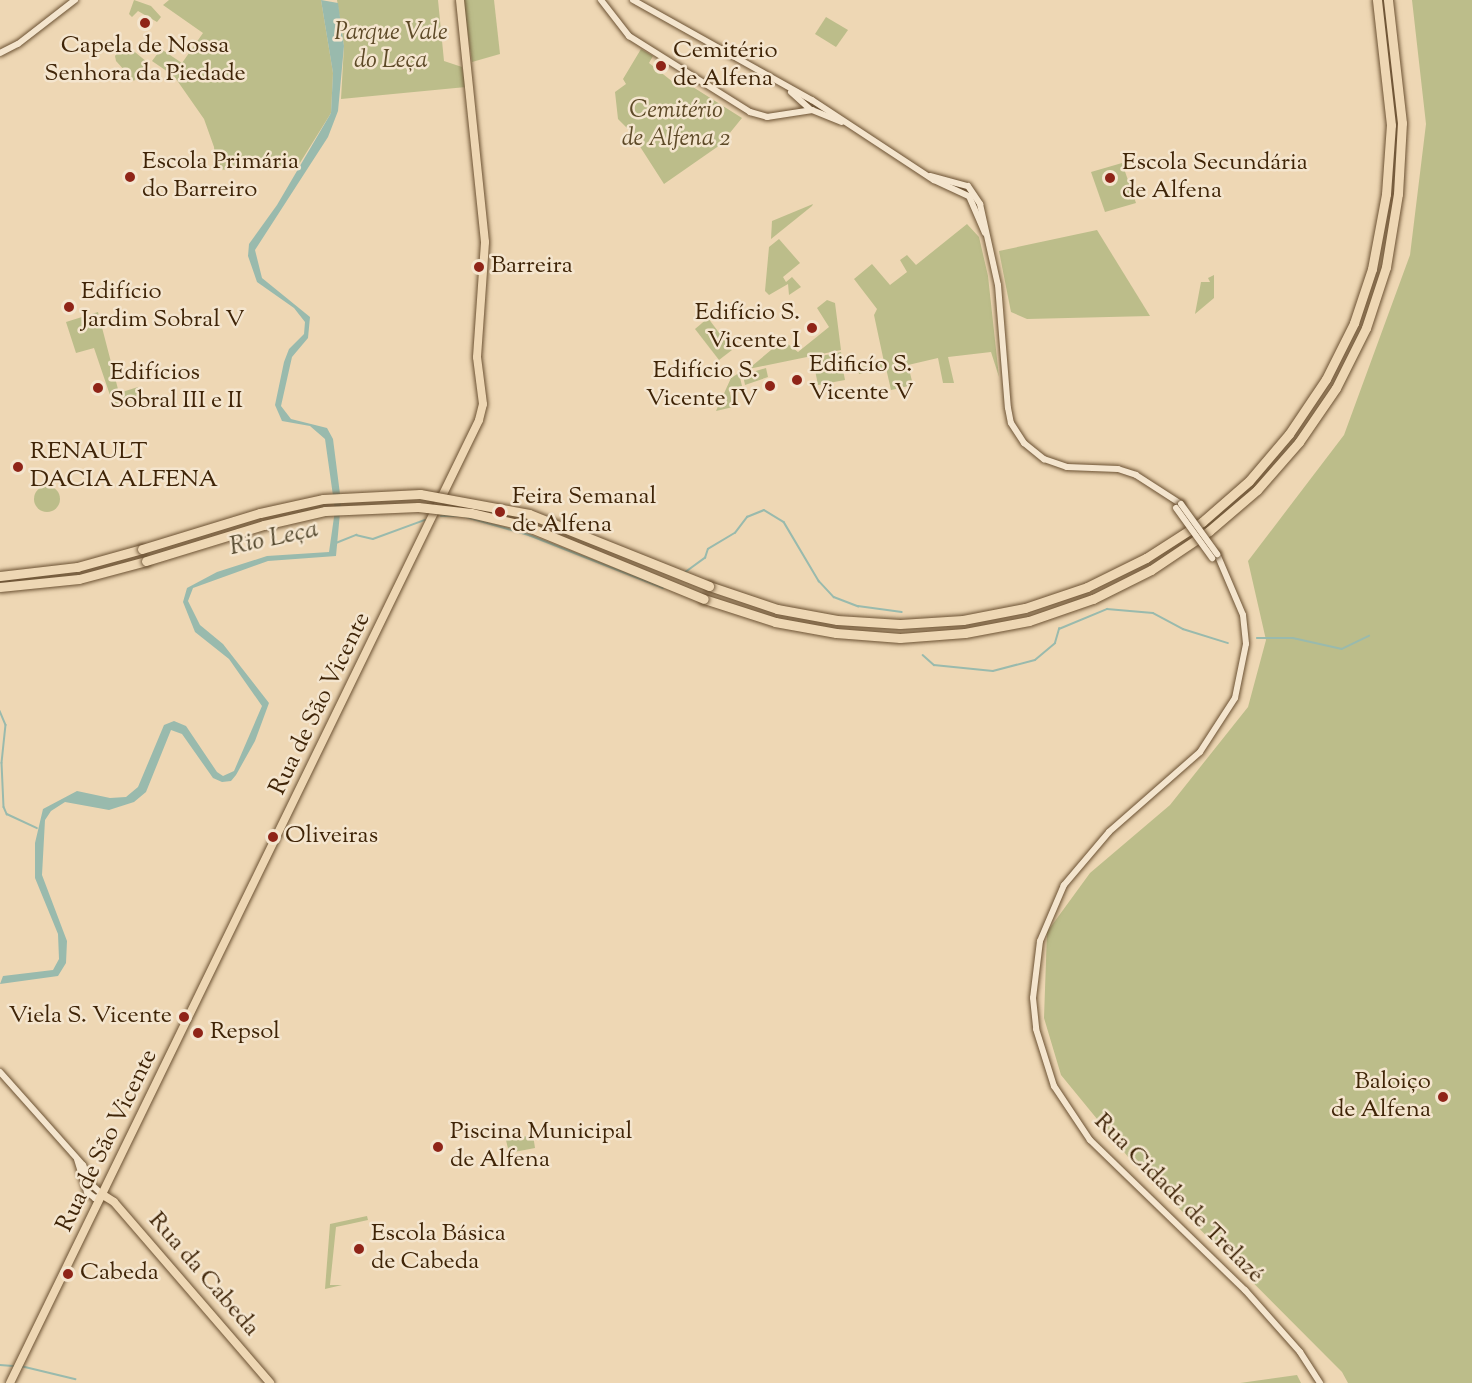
<!DOCTYPE html>
<meta charset="utf-8">
<style>
body{margin:0}
#map{position:relative;width:1472px;height:1383px;overflow:hidden;background:#eed7b4;font-family:"Sorts Mill Goudy",serif}
div>[style]{position:absolute}
[style*='--x']{left:calc(var(--x)*1px);top:calc(var(--y)*1px);width:calc(var(--w)*1px);rotate:calc(var(--a)*1deg)}
.green>*{inset:0;background:#bcbd8a}
.round{border-radius:50%}
.water>*{inset:0;background:#99baad}
.stream>*{height:1.5px;margin:-0.75px;padding:0 0.75px;transform-origin:0.75px;border-radius:0.75px;background:#99baad}
.roads{filter:drop-shadow(0 0 2px #6b5132) drop-shadow(0 0 2px #6b5132)}
.minor>*{height:6px;margin:-3px;padding:0 3px;transform-origin:3px;border-radius:3px;background:#f4e5ce}
.major>*{height:8px;margin:-4px;padding:0 4px;transform-origin:4px;border-radius:4px;background:#eed7b4}
.highway>*{height:9px;margin:-4.5px;padding:0 4.5px;transform-origin:4.5px;border-radius:4.5px;background:#eed7b4}
.bridges{filter:drop-shadow(0 0 2px #6b5132) drop-shadow(0 0 2px #6b5132)}
.minor-bridge>*{height:6px;margin:-3px;padding:0 3px;transform-origin:3px;border-radius:3px;background:#f4e5ce}
.highway-bridge>*{height:9px;margin:-4.5px;padding:0 4.5px;transform-origin:4.5px;border-radius:4.5px;background:#eed7b4}
.dots>*{width:16px;height:16px;translate:-50% -50%;box-sizing:border-box;border:3px solid #f4e5ce;border-radius:50%}
span{translate:-50% -50%;white-space:nowrap;text-align:center;line-height:1.15;-webkit-text-stroke:5px #f4e5ce;paint-order:stroke}
.park-label{font-size:24px;color:#5e4a28;font-style:italic}
.poi-label{font-size:24px;color:#3f2407}
.left{translate:0 -50%;text-align:left}
.right{translate:-100% -50%;text-align:right}
.street-label{font-size:24px;color:#3f2407}
.water-label{font-size:26px;color:#564a30;font-style:italic}
</style>
<div id="map">
<div class="green">
<div style="clip-path:polygon(134px 0,151px 6px,161px 17px,157px 22px,138px 11px,132px 17px,129px 14px)"></div>
<div style="clip-path:polygon(169px 0,321px 0,333px 73px,331px 113px,298px 166px,216px 170px,214px 147px,204px 119px,174px 76px,152px 61px,161px 49px,182px 63px,203px 33px,163px 5px)"></div>
<div style="clip-path:polygon(337px 0,438px 0,444px 61px,462px 67px,466px 87px,341px 99px,344px 46px)"></div>
<div style="clip-path:polygon(463px 0,494px 0,500px 54px,472px 62px)"></div>
<div style="clip-path:polygon(1412px 0,1472px 0,1472px 1383px,1348px 1383px,1342px 1372px,1129px 1158px,1061px 1075px,1044px 1018px,1047px 932px,1090px 873px,1170px 805px,1248px 707px,1266px 640px,1248px 561px,1344px 435px,1410px 255px,1426px 124px)"></div>
<div style="clip-path:polygon(826px 17px,848px 30px,836px 47px,815px 34px)"></div>
<div style="clip-path:polygon(124px 43px,147px 62px,134px 81px,116px 61px,115px 56px)"></div>
<div style="clip-path:polygon(641px 49px,653px 56px,649px 63px,678px 86px,685px 82px,742px 118px,720px 145px,664px 184px,630px 131px,618px 119px,615px 92px,626px 84px,623px 79px)"></div>
<div style="clip-path:polygon(1122px 163px,1136px 203px,1105px 212px,1091px 172px)"></div>
<div style="clip-path:polygon(813px 204px,812px 206px,771px 239px,772px 221px)"></div>
<div style="clip-path:polygon(967px 224px,979px 237px,988px 276px,999px 377px,991px 352px,948px 357px,954px 383px,943px 383px,938px 358px,908px 365px,913px 385px,891px 390px,886px 368px,859px 374px,858px 368px,884px 362px,874px 315px,877px 309px,854px 279px,872px 264px,890px 285px,907px 272px,900px 260px,907px 255px,916px 265px)"></div>
<div style="clip-path:polygon(1097px 230px,1150px 316px,1027px 319px,1011px 312px,999px 251px)"></div>
<div style="clip-path:polygon(779px 239px,800px 263px,783px 277px,786px 282px,792px 277px,801px 287px,789px 295px,788px 284px,769px 295px,765px 291px,769px 247px)"></div>
<div style="clip-path:polygon(1214px 275px,1214px 298px,1195px 314px,1201px 282px,1210px 282px,1208px 278px)"></div>
<div style="clip-path:polygon(827px 300px,835px 303px,841px 350px,739px 371px,749px 363px,752px 366px,783px 340px,798px 352px,829px 327px,817px 308px)"></div>
<div style="clip-path:polygon(98px 312px,119px 393px,138px 387px,135px 404px,131px 401px,114px 407px,94px 348px,76px 353px,66px 322px)"></div>
<div style="clip-path:polygon(708px 318px,732px 350px,719px 360px,695px 329px)"></div>
<div style="clip-path:polygon(841px 352px,843px 360px,813px 366px,811px 358px)"></div>
<div style="clip-path:polygon(842px 365px,845px 380px,818px 385px,815px 370px)"></div>
<div style="clip-path:polygon(766px 368px,768px 377px,745px 385px,743px 375px)"></div>
<div style="clip-path:polygon(739px 373px,742px 386px,729px 389px,733px 407px,716px 411px,731px 378px)"></div>
<div class="round" style="left:34px;top:486px;width:26px;height:26px"></div>
<div style="clip-path:polygon(533px 1135px,535px 1148px,509px 1153px,506px 1140px)"></div>
<div style="clip-path:polygon(367px 1216px,368px 1220px,336px 1227px,330px 1285px,342px 1285px,325px 1289px,330px 1224px)"></div>
<div style="clip-path:polygon(1297px 1375px,1301px 1383px,1240px 1383px)"></div>
</div>
<div class="water">
<div style="clip-path:polygon(321px 0,338px 3px,344px 46px,338px 111px,328px 137px,255px 250px,262px 278px,310px 317px,308px 338px,292px 357px,281px 406px,291px 419px,327px 428px,333px 439px,341px 502px,336px 556px,268px 561px,193px 588px,188px 601px,200px 625px,223px 644px,269px 703px,255px 741px,236px 775px,231px 781px,222px 782px,213px 778px,182px 734px,171px 730px,146px 792px,134px 802px,109px 810px,65px 802px,51px 811px,45px 820px,42px 875px,67px 941px,66px 963px,58px 976px,0 984px,3px 976px,53px 970px,59px 959px,58px 934px,35px 878px,35px 843px,43px 809px,77px 791px,110px 798px,126px 797px,138px 787px,164px 725px,174px 721px,186px 726px,217px 772px,223px 776px,234px 771px,262px 706px,229px 659px,195px 632px,183px 602px,187px 588px,217px 572px,267px 556px,329px 552px,335px 510px,325px 439px,310px 426px,282px 421px,275px 405px,284px 362px,289px 349px,304px 334px,305px 322px,294px 308px,257px 282px,248px 256px,249px 244px,277px 205px,331px 113px,333px 73px)"></div>
</div>
<div class="stream">
<div style="--x:441;--y:516;--w:17;--a:0"></div>
<div style="--x:463;--y:516;--w:69;--a:16.1"></div>
<div style="--x:529;--y:535;--w:144;--a:21.6"></div>
<div style="--x:336;--y:543;--w:22;--a:-22"></div>
<div style="--x:356;--y:535;--w:17;--a:13"></div>
<div style="--x:373;--y:539;--w:55;--a:-20.1"></div>
<div style="--x:684;--y:573;--w:26;--a:-36"></div>
<div style="--x:705;--y:558;--w:9;--a:-72"></div>
<div style="--x:708;--y:549;--w:31;--a:-31"></div>
<div style="--x:735;--y:533;--w:20;--a:-53"></div>
<div style="--x:747;--y:517;--w:18;--a:-22"></div>
<div style="--x:764;--y:510;--w:23;--a:31"></div>
<div style="--x:784;--y:522;--w:69;--a:59.3"></div>
<div style="--x:819;--y:581;--w:22;--a:47"></div>
<div style="--x:834;--y:597;--w:26;--a:21"></div>
<div style="--x:858;--y:606;--w:44;--a:7.8"></div>
<div style="--x:1257;--y:638;--w:36;--a:0"></div>
<div style="--x:1293;--y:638;--w:50;--a:12.7"></div>
<div style="--x:1342;--y:649;--w:30;--a:-26"></div>
<div style="--x:923;--y:655;--w:15;--a:42"></div>
<div style="--x:934;--y:665;--w:59;--a:5.8"></div>
<div style="--x:993;--y:671;--w:43;--a:-14.7"></div>
<div style="--x:1035;--y:660;--w:26;--a:-40"></div>
<div style="--x:1055;--y:643;--w:15;--a:-74"></div>
<div style="--x:1059;--y:629;--w:52;--a:-22.6"></div>
<div style="--x:1107;--y:609;--w:46;--a:5"></div>
<div style="--x:1153;--y:613;--w:34;--a:28"></div>
<div style="--x:1183;--y:629;--w:47;--a:17.3"></div>
<div style="--x:0;--y:711;--w:15;--a:67"></div>
<div style="--x:6;--y:725;--w:38;--a:96"></div>
<div style="--x:2;--y:763;--w:44;--a:87.4"></div>
<div style="--x:4;--y:807;--w:8;--a:67"></div>
<div style="--x:7;--y:814;--w:33;--a:25"></div>
<div style="--x:0;--y:1365;--w:16;--a:4"></div>
<div style="--x:21;--y:1366;--w:56;--a:13.5"></div>
</div>
<div class="roads">
<div class="minor">
<div style="--x:601;--y:0;--w:46;--a:52.1"></div>
<div style="--x:629;--y:36;--w:143;--a:32.1"></div>
<div style="--x:750;--y:112;--w:18;--a:16"></div>
<div style="--x:767;--y:117;--w:46;--a:-8.8"></div>
<div style="--x:812;--y:110;--w:32;--a:22"></div>
<div style="--x:633;--y:0;--w:205;--a:29.2"></div>
<div style="--x:812;--y:100;--w:146;--a:33.3"></div>
<div style="--x:934;--y:180;--w:38;--a:25"></div>
<div style="--x:969;--y:196;--w:40;--a:66.6"></div>
<div style="--x:0;--y:53;--w:20;--a:-27"></div>
<div style="--x:18;--y:44;--w:72;--a:-37.7"></div>
<div style="--x:791;--y:92;--w:25;--a:42"></div>
<div style="--x:930;--y:176;--w:39;--a:15"></div>
<div style="--x:968;--y:186;--w:22;--a:56"></div>
<div style="--x:980;--y:204;--w:83;--a:77.5"></div>
<div style="--x:998;--y:285;--w:123;--a:85.4"></div>
<div style="--x:1008;--y:408;--w:15;--a:79"></div>
<div style="--x:1011;--y:423;--w:24;--a:57"></div>
<div style="--x:1024;--y:443;--w:26;--a:39"></div>
<div style="--x:1044;--y:459;--w:24;--a:19"></div>
<div style="--x:1067;--y:467;--w:51;--a:2.2"></div>
<div style="--x:1118;--y:469;--w:19;--a:18"></div>
<div style="--x:1136;--y:475;--w:54;--a:32.8"></div>
<div style="--x:1217;--y:554;--w:66;--a:66.9"></div>
<div style="--x:1243;--y:615;--w:29;--a:84"></div>
<div style="--x:1246;--y:644;--w:55;--a:101.5"></div>
<div style="--x:1235;--y:698;--w:64;--a:122.9"></div>
<div style="--x:1200;--y:752;--w:121;--a:138.7"></div>
<div style="--x:1109;--y:832;--w:70;--a:130.3"></div>
<div style="--x:1064;--y:885;--w:61;--a:113.2"></div>
<div style="--x:1040;--y:941;--w:57;--a:97"></div>
<div style="--x:1033;--y:998;--w:31;--a:84"></div>
<div style="--x:1036;--y:1029;--w:60;--a:72.5"></div>
<div style="--x:1054;--y:1086;--w:65;--a:56.3"></div>
<div style="--x:1090;--y:1140;--w:216;--a:44.1"></div>
<div style="--x:1245;--y:1290;--w:83;--a:48.4"></div>
<div style="--x:1300;--y:1352;--w:37;--a:57"></div>
<div style="--x:0;--y:1072;--w:125;--a:48.3"></div>
<div style="--x:83;--y:1165;--w:21;--a:67"></div>
<div style="--x:91;--y:1184;--w:16;--a:43"></div>
<div style="--x:103;--y:1195;--w:9;--a:159"></div>
<div style="--x:95;--y:1198;--w:10;--a:-143"></div>
<div style="--x:87;--y:1192;--w:34;--a:-107"></div>
</div>
<div class="major">
<div style="--x:103;--y:1195;--w:13;--a:32"></div>
<div style="--x:114;--y:1202;--w:239;--a:49.2"></div>
<div style="--x:10;--y:1383;--w:1071;--a:-64.03"></div>
<div style="--x:479;--y:420;--w:16;--a:-76"></div>
<div style="--x:483;--y:404;--w:47;--a:-97.3"></div>
<div style="--x:477;--y:357;--w:115;--a:-86"></div>
<div style="--x:485;--y:242;--w:243;--a:-95.9"></div>
</div>
<div class="highway">
<div style="--x:0;--y:576;--w:78;--a:-6.7"></div>
<div style="--x:77;--y:567;--w:67;--a:-15.5"></div>
<div style="--x:709;--y:586;--w:72;--a:18.7"></div>
<div style="--x:777;--y:609;--w:61;--a:10.4"></div>
<div style="--x:837;--y:620;--w:63;--a:3.6"></div>
<div style="--x:900;--y:624;--w:63;--a:-3.6"></div>
<div style="--x:963;--y:620;--w:63;--a:-11"></div>
<div style="--x:1025;--y:608;--w:65;--a:-18.7"></div>
<div style="--x:1087;--y:587;--w:66;--a:-26.2"></div>
<div style="--x:1146;--y:558;--w:67;--a:-32.7"></div>
<div style="--x:1202;--y:522;--w:62;--a:-41.1"></div>
<div style="--x:1249;--y:481;--w:62;--a:-49.6"></div>
<div style="--x:1289;--y:434;--w:66;--a:-56.1"></div>
<div style="--x:1326;--y:379;--w:63;--a:-63.4"></div>
<div style="--x:1354;--y:323;--w:57;--a:-71.6"></div>
<div style="--x:1372;--y:269;--w:76;--a:-79.4"></div>
<div style="--x:1386;--y:194;--w:69;--a:-85.9"></div>
<div style="--x:1391;--y:125;--w:126;--a:-96.4"></div>
<div style="--x:0;--y:587;--w:79;--a:-5.8"></div>
<div style="--x:79;--y:579;--w:69;--a:-15"></div>
<div style="--x:704;--y:599;--w:75;--a:17.9"></div>
<div style="--x:775;--y:622;--w:62;--a:10.2"></div>
<div style="--x:836;--y:633;--w:64;--a:4.5"></div>
<div style="--x:900;--y:638;--w:65;--a:-4.4"></div>
<div style="--x:965;--y:633;--w:65;--a:-10.6"></div>
<div style="--x:1029;--y:621;--w:68;--a:-19"></div>
<div style="--x:1093;--y:599;--w:65;--a:-26.6"></div>
<div style="--x:1151;--y:570;--w:70;--a:-33.9"></div>
<div style="--x:1209;--y:531;--w:63;--a:-40.5"></div>
<div style="--x:1257;--y:490;--w:64;--a:-48.8"></div>
<div style="--x:1299;--y:442;--w:65;--a:-55.6"></div>
<div style="--x:1336;--y:388;--w:67;--a:-63.4"></div>
<div style="--x:1366;--y:328;--w:64;--a:-71.8"></div>
<div style="--x:1386;--y:267;--w:74;--a:-80.7"></div>
<div style="--x:1398;--y:194;--w:71;--a:-86.8"></div>
<div style="--x:1402;--y:123;--w:124;--a:-96.5"></div>
</div>
</div>
<div class="bridges">
<div class="minor-bridge">
<div style="--x:1181;--y:504;--w:62;--a:54.2"></div>
<div style="--x:1176;--y:508;--w:62;--a:54.2"></div>
</div>
<div class="highway-bridge">
<div style="--x:142;--y:549;--w:123;--a:-17"></div>
<div style="--x:260;--y:513;--w:65;--a:-12.5"></div>
<div style="--x:323;--y:499;--w:97;--a:-3"></div>
<div style="--x:420;--y:494;--w:111;--a:10.4"></div>
<div style="--x:529;--y:514;--w:194;--a:21.8"></div>
<div style="--x:146;--y:561;--w:123;--a:-17"></div>
<div style="--x:264;--y:525;--w:63;--a:-12.9"></div>
<div style="--x:325;--y:511;--w:93;--a:-2.5"></div>
<div style="--x:418;--y:507;--w:53;--a:6.5"></div>
<div style="--x:471;--y:513;--w:57;--a:13.3"></div>
<div style="--x:526;--y:526;--w:192;--a:22.3"></div>
</div>
</div>
<div class="dots">
<div style="left:145px;top:23px;background:#8f2418"></div>
<div style="left:661px;top:66px;background:#8f2418"></div>
<div style="left:130px;top:177px;background:#8f2418"></div>
<div style="left:1110px;top:178px;background:#8f2418"></div>
<div style="left:479px;top:267px;background:#8f2418"></div>
<div style="left:69px;top:307px;background:#8f2418"></div>
<div style="left:812px;top:328px;background:#8f2418"></div>
<div style="left:797px;top:380px;background:#8f2418"></div>
<div style="left:770px;top:386px;background:#8f2418"></div>
<div style="left:98px;top:388px;background:#8f2418"></div>
<div style="left:18px;top:467px;background:#8f2418"></div>
<div style="left:500px;top:512px;background:#8f2418"></div>
<div style="left:273px;top:837px;background:#8f2418"></div>
<div style="left:184px;top:1017px;background:#8f2418"></div>
<div style="left:198px;top:1033px;background:#8f2418"></div>
<div style="left:1443px;top:1097px;background:#8f2418"></div>
<div style="left:438px;top:1147px;background:#8f2418"></div>
<div style="left:359px;top:1249px;background:#8f2418"></div>
<div style="left:68px;top:1274px;background:#8f2418"></div>
</div>
<div class="park-label">
<span style="left:391px;top:48px">Parque Vale<br>do Leça</span>
<span style="left:676px;top:126px">Cemitério<br>de Alfena 2</span>
</div>
<div class="poi-label">
<span style="left:145px;top:61px">Capela de Nossa<br>Senhora da Piedade</span>
<span class="left" style="left:673px;top:66px">Cemitério<br>de Alfena</span>
<span class="left" style="left:142px;top:177px">Escola Primária<br>do Barreiro</span>
<span class="left" style="left:1122px;top:178px">Escola Secundária<br>de Alfena</span>
<span class="left" style="left:491px;top:267px">Barreira</span>
<span class="left" style="left:81px;top:307px">Edifício<br>Jardim Sobral V</span>
<span class="right" style="left:800px;top:328px">Edifício S.<br>Vicente I</span>
<span class="left" style="left:809px;top:380px">Edificío S.<br>Vicente V</span>
<span class="right" style="left:758px;top:386px">Edifício S.<br>Vicente IV</span>
<span class="left" style="left:110px;top:388px">Edifícios<br>Sobral III e II</span>
<span class="left" style="left:30px;top:467px">RENAULT<br>DACIA ALFENA</span>
<span class="left" style="left:512px;top:512px">Feira Semanal<br>de Alfena</span>
<span class="left" style="left:285px;top:837px">Oliveiras</span>
<span class="right" style="left:172px;top:1017px">Viela S. Vicente</span>
<span class="left" style="left:210px;top:1033px">Repsol</span>
<span class="right" style="left:1431px;top:1097px">Baloiço<br>de Alfena</span>
<span class="left" style="left:450px;top:1147px">Piscina Municipal<br>de Alfena</span>
<span class="left" style="left:371px;top:1249px">Escola Básica<br>de Cabeda</span>
<span class="left" style="left:80px;top:1274px">Cabeda</span>
</div>
<div class="street-label">
<span style="left:321px;top:704px;rotate:-64deg">Rua de São Vicente</span>
<span style="left:108px;top:1141px;rotate:-64deg">Rua de São Vicente</span>
<span style="left:1178px;top:1199px;rotate:45deg">Rua Cidade de Trelazé</span>
<span style="left:203px;top:1275px;rotate:49deg">Rua da Cabeda</span>
</div>
<div class="water-label">
<span style="left:274px;top:539px;rotate:-12deg">Rio Leça</span>
</div>
</div>
